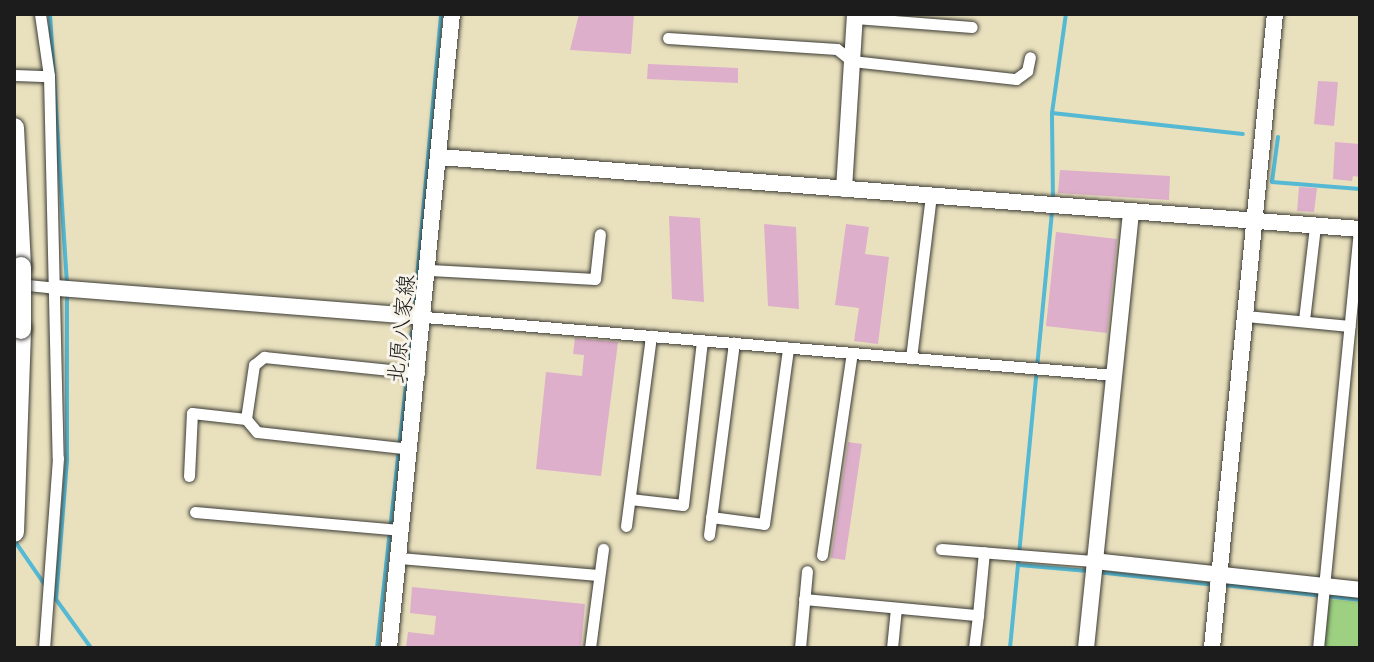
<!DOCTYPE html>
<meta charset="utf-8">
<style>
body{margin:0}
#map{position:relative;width:1374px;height:662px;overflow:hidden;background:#e9e1be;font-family:Delius,"Klee One",sans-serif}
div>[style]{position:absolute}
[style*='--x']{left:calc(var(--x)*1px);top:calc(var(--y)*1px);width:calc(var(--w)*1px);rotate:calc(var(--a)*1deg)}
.green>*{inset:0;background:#9dd080}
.stream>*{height:4px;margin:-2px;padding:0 2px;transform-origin:2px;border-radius:2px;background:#55b9d4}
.building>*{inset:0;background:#ddafca}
.roads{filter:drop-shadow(0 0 2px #3b3a34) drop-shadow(0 0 2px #3b3a34)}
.street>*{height:11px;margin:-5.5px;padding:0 5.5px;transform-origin:5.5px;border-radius:5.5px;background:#fff}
.secondary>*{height:16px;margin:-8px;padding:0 8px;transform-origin:8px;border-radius:8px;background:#fff}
.highway>*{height:20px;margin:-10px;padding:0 10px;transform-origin:10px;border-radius:10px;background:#fff}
.bridges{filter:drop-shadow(0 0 2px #3b3a34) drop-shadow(0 0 2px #3b3a34)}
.highway-bridge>*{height:20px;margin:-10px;padding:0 10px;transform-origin:10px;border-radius:10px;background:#fff}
span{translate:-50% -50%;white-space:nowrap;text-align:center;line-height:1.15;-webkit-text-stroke:6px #f7f3e8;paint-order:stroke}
.street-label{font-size:22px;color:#1c1c1c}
.frame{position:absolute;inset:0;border:16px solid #1c1c1c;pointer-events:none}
</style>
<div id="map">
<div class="green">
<div style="clip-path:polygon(1329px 599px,1360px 602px,1360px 648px,1324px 648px)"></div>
</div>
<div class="stream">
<div style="--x:50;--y:14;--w:273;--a:86.4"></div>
<div style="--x:1052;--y:113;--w:192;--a:6.3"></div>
<div style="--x:1278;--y:137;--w:45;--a:97.6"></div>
<div style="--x:1272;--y:182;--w:88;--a:4.5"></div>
<div style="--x:1053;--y:200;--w:87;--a:-90.7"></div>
<div style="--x:1052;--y:113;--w:100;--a:-82"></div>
<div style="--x:415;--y:301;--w:288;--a:-84.8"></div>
<div style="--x:14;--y:540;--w:55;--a:55.4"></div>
<div style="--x:1019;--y:565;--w:69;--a:5"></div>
<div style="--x:1097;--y:572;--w:120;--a:6.2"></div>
<div style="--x:1224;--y:585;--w:137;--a:6.3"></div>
<div style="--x:55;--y:598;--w:62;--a:54.2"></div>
<div style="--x:56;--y:600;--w:141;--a:-85.5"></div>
<div style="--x:67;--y:459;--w:165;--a:-90"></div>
<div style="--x:377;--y:648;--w:318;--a:-83.7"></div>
<div style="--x:1010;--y:648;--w:442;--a:-84.5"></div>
</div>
<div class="building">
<div style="clip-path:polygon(579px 14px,634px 14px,631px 54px,570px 50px)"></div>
<div style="clip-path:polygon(648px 64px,738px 68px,738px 83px,647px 79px)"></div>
<div style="clip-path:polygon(1318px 81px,1338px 82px,1334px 126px,1314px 124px)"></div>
<div style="clip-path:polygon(1335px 142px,1360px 144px,1360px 177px,1353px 176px,1352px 181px,1333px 179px)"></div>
<div style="clip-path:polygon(1060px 170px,1170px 176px,1169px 200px,1058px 193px)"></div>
<div style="clip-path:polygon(1299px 187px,1317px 188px,1314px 212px,1297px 211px)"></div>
<div style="clip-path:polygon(669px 216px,700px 218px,704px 302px,672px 299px)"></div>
<div style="clip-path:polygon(764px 224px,796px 227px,799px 309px,768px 306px)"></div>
<div style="clip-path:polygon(846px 224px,869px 227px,865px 254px,889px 257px,878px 344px,854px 341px,859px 308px,835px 305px)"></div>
<div style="clip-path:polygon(1056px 232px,1117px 239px,1107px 333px,1046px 326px)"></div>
<div style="clip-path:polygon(575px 338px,618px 342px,601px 476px,536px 469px,546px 372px,582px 376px,584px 355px,573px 354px)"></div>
<div style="clip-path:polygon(848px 442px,862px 444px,845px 560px,831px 558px)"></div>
<div style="clip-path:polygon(412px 587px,585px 604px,581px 648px,406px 648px,408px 632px,434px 635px,436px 616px,410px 613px)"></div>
</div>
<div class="roads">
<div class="street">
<div style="--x:40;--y:14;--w:63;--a:81.7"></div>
<div style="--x:49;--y:76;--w:382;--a:88.7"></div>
<div style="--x:58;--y:458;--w:191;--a:94.2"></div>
<div style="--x:855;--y:18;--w:117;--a:4.4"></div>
<div style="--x:668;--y:38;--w:169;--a:3.7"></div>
<div style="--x:837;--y:49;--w:19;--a:39"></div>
<div style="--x:852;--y:61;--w:165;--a:6.3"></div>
<div style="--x:1016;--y:79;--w:14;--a:-36"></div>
<div style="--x:1027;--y:71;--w:14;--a:-78"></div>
<div style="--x:14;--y:75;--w:35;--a:2"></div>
<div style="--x:430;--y:270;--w:165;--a:3.1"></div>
<div style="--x:595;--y:279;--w:45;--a:-83.7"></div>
<div style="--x:18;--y:284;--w:39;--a:6"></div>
<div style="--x:1246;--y:316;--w:104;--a:5.5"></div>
<div style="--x:425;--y:317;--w:691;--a:4.81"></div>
<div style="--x:1304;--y:320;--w:95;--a:-83.3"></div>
<div style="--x:911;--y:358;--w:163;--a:-83"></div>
<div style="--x:246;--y:419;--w:55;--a:-81.6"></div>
<div style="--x:254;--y:365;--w:13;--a:-39"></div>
<div style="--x:264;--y:357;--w:156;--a:5.9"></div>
<div style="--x:189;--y:476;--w:63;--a:-87.3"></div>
<div style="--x:192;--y:413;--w:54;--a:6.3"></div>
<div style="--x:246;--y:419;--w:17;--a:50"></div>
<div style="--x:257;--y:432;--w:154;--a:6.3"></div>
<div style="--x:630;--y:499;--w:53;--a:6.5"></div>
<div style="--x:683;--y:505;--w:166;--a:-83.4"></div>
<div style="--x:195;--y:512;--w:208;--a:5"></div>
<div style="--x:711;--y:517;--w:53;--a:7.5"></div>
<div style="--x:764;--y:524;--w:178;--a:-82.2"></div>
<div style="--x:626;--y:526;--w:192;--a:-82.5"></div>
<div style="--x:709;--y:535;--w:194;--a:-82.6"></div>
<div style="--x:941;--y:549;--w:153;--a:4.5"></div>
<div style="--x:822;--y:555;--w:204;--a:-81.6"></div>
<div style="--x:399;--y:558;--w:200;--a:4.9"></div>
<div style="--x:804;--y:599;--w:175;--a:5.3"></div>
<div style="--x:978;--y:615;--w:63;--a:-84.6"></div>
<div style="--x:590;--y:648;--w:100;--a:-82.5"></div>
<div style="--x:800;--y:648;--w:77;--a:-84.8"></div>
<div style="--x:892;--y:648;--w:40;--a:-84.3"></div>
<div style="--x:974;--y:648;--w:33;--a:-83"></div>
<div style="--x:1318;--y:648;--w:421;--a:-84.4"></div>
</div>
<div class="secondary">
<div style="--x:439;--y:157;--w:924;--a:4.47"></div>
<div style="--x:844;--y:189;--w:175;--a:-86.4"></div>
<div style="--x:57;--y:288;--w:369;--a:4.5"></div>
<div style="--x:1094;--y:561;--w:268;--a:6.2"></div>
<div style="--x:389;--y:648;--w:637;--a:-84.33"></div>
<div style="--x:1086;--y:648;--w:438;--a:-84.1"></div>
<div style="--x:1212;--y:648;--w:637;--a:-84.33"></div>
</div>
<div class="highway">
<div style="--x:14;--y:128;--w:139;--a:87.1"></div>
<div style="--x:14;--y:532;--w:203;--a:-88"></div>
</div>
</div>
<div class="bridges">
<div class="highway-bridge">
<div style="--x:21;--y:267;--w:62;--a:90"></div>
</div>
</div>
<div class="street-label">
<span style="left:401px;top:329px;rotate:-84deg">北原八家線</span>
</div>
<div class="frame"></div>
</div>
